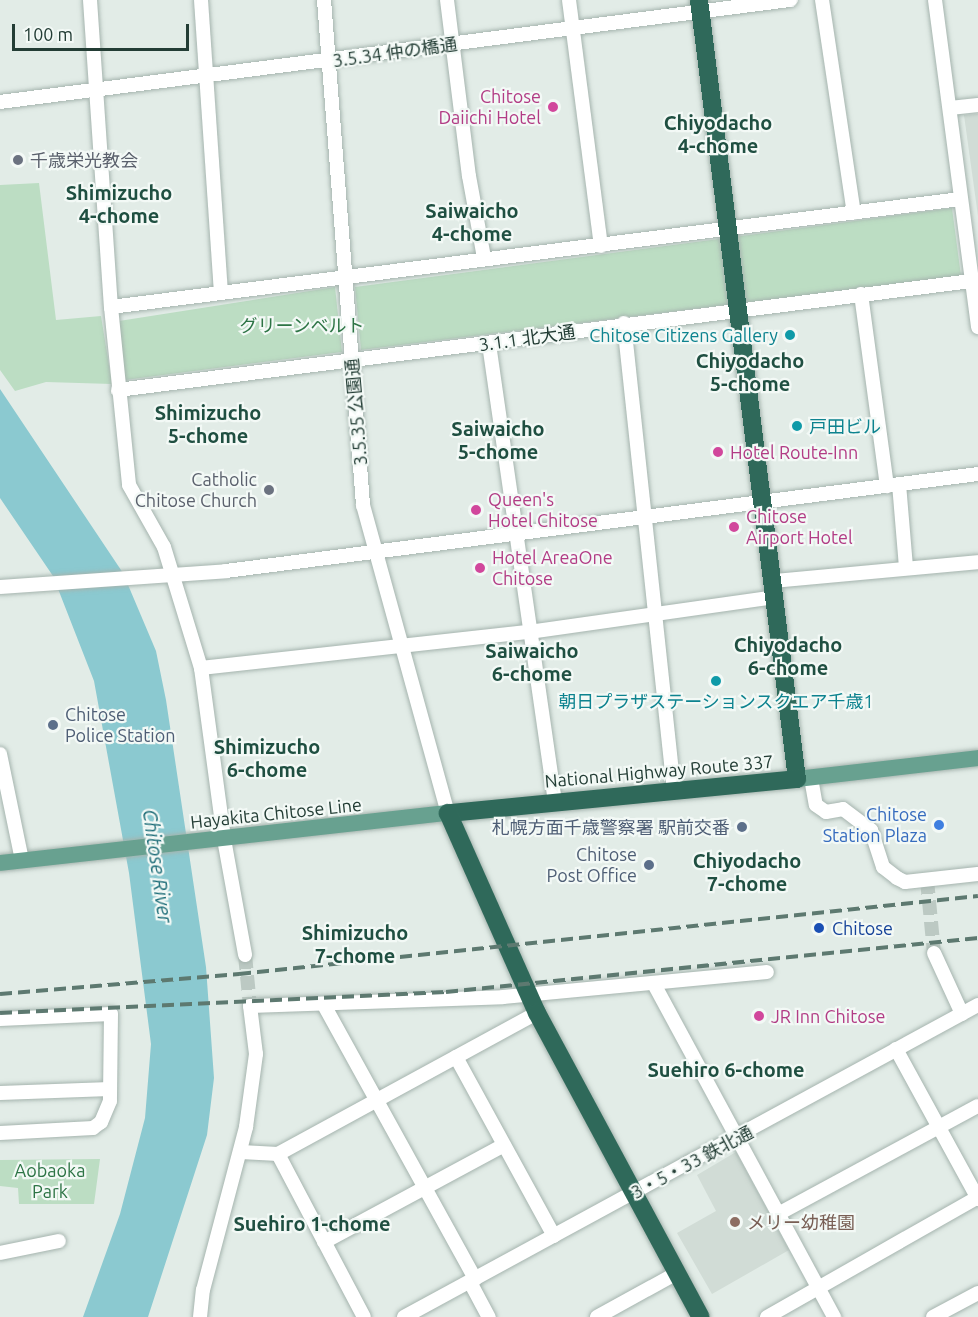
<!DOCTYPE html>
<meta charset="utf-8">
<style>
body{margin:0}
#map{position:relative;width:978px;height:1317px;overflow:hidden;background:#e2ece7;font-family:Ubuntu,"Noto Sans JP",sans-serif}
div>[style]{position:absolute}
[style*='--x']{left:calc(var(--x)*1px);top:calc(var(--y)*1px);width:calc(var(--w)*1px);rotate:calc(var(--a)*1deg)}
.built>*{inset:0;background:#d1dcd6}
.green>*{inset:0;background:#bcddc3}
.water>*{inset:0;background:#8bc9d0}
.minor-tunnel>*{height:14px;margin-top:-7px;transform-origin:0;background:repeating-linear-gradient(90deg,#bcc9c3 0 14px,transparent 0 21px)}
.roads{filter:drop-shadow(0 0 2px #a5b4ae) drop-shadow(0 0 2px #a5b4ae)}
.minor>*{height:14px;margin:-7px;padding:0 7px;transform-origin:7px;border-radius:7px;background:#fff}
.major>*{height:16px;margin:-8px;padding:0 8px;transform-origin:8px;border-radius:8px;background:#68a190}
.highway>*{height:18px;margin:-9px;padding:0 9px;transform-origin:9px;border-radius:9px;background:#2f695a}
.rail>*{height:4px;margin-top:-2px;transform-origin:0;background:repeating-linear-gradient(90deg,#5d7970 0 12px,transparent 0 18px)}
.dots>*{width:16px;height:16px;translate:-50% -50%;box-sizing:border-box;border:3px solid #f3f9f6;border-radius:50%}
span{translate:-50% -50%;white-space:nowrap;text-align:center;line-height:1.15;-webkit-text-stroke:4.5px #f3f9f6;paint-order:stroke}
.street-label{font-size:18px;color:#233d35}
.hotel-label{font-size:18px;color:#b23c85}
.right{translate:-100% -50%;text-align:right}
.left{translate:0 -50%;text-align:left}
.worship-label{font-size:18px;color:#5b616d}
.park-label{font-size:18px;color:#2d7445}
.culture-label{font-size:18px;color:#0d838f}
.service-label{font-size:18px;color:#4e5e75}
.shop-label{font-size:18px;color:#366cbe}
.transit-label{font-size:18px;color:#164399}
.education-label{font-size:18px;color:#785e54}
.neighbourhood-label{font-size:20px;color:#1f4f41;font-weight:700}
.water-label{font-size:20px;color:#1d6d78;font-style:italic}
.scale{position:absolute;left:12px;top:24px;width:177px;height:27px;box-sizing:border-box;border:3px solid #233d35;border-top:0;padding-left:8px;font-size:18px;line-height:21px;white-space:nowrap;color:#233d35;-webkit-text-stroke:4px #f3f9f6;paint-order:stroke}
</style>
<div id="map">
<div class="built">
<div style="clip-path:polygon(978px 114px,978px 216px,964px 115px)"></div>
<div style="clip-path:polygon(736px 1152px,789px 1250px,712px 1294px,677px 1233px,716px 1211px,697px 1175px)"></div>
</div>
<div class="green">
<div style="clip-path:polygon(39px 183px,56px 320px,101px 316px,112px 384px,46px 382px,15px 391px,0 370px,0 185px)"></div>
<div style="clip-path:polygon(952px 208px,961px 276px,361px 350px,355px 287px)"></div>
<div style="clip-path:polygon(335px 287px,342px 352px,125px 380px,119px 321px)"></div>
<div style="clip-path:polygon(100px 1159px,94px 1204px,19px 1204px,18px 1188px,0 1186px,0 1160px)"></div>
</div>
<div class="water">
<div style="clip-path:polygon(0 389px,123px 573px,156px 651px,166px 700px,206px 967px,214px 1078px,207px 1135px,148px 1317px,83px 1317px,120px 1214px,145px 1118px,151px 1044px,129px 873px,94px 681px,53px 576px,0 498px)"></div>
</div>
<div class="minor-tunnel">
<div style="--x:927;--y:880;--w:73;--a:84.5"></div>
<div style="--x:245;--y:955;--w:51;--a:84.4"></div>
</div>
<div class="roads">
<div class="minor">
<div style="--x:90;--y:0;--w:308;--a:86.1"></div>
<div style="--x:111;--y:307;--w:179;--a:84.2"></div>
<div style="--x:129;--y:485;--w:71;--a:60.6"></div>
<div style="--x:164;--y:547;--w:127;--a:73"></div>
<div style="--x:201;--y:668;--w:173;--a:82.3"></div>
<div style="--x:224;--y:839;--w:118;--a:79.7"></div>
<div style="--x:201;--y:0;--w:293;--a:86.1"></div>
<div style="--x:324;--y:0;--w:507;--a:85.58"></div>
<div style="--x:363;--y:505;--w:320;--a:74.6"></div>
<div style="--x:447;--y:0;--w:177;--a:82.9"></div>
<div style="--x:469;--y:176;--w:83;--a:79.6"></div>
<div style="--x:569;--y:0;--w:248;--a:82.6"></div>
<div style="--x:822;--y:0;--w:215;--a:81.5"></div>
<div style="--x:935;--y:0;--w:330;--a:82.5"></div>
<div style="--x:0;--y:102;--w:797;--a:-7.36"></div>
<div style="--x:950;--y:108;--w:28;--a:-6"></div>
<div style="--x:861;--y:294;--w:194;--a:82.3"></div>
<div style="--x:111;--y:307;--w:856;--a:-7.25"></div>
<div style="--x:624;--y:323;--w:470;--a:83.9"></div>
<div style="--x:489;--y:344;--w:462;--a:81.8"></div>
<div style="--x:118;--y:390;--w:860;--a:-7.28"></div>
<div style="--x:899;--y:484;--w:84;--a:85.2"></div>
<div style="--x:774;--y:581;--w:205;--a:-5.3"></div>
<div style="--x:0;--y:587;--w:227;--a:-4"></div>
<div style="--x:226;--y:571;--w:758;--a:-7.35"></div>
<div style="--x:201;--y:668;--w:330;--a:-6.3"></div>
<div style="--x:529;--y:632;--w:248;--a:-8.1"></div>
<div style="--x:0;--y:754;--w:108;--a:78.3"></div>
<div style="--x:811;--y:778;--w:27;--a:80"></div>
<div style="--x:816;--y:805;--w:12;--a:35"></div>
<div style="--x:826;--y:812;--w:17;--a:-10"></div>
<div style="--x:843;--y:809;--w:35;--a:37"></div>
<div style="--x:871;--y:830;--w:39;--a:72"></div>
<div style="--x:883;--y:867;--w:18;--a:38"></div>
<div style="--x:897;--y:878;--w:9;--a:27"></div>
<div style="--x:905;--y:882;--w:73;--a:-6.3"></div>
<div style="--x:934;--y:953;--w:67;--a:65.3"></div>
<div style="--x:654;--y:984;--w:379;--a:61.6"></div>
<div style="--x:324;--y:1005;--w:313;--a:61.1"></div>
<div style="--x:0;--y:1019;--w:111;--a:-2.6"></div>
<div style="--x:111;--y:1014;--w:87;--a:90.7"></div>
<div style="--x:110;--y:1101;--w:23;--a:113"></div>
<div style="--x:101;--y:1122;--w:10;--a:143"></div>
<div style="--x:93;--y:1128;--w:93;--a:176.9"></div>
<div style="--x:896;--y:1049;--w:171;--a:61.3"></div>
<div style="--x:456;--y:1057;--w:204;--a:61.3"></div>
<div style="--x:0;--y:1093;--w:110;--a:-2.1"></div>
<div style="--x:241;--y:1152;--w:37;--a:3"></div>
<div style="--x:278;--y:1154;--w:295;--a:-28.6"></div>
<div style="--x:278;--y:1154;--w:184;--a:62.2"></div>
<div style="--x:778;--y:1214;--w:227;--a:-28.4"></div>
<div style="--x:324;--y:1242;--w:204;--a:-28.3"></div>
<div style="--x:0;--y:1253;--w:60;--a:-11.5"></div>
<div style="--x:470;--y:1282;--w:40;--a:62"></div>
<div style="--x:200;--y:1317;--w:27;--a:-84"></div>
<div style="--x:203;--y:1290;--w:169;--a:-75.2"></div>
<div style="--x:246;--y:1127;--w:74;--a:-82.2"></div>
<div style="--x:256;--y:1054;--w:48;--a:-97.1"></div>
<div style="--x:250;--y:1006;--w:253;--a:-2"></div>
<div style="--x:503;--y:997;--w:265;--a:-5.4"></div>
<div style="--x:404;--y:1317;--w:653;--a:-28.53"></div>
<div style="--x:597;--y:1317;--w:91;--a:-28.8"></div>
<div style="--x:767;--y:1317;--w:243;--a:-29.6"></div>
<div style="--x:933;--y:1317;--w:51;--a:-28.1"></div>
</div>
<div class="major">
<div style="--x:797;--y:779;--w:182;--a:-6.6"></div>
<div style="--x:0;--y:863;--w:451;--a:-6.4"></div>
</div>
<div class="highway">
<div style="--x:699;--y:0;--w:785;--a:82.83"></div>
<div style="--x:797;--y:779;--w:351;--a:174.4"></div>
<div style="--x:448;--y:813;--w:219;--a:66"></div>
<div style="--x:537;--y:1013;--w:345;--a:61.7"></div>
</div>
</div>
<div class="rail">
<div style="--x:0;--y:994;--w:240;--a:-4.8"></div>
<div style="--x:239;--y:974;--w:743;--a:-6.03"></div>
<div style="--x:0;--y:1013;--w:446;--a:-2.7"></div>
<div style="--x:446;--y:992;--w:535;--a:-5.8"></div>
</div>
<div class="dots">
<div style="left:553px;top:107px;background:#d1479c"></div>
<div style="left:18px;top:160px;background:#6b7280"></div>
<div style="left:790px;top:335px;background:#0f9aa8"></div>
<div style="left:797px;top:426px;background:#0f9aa8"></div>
<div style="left:718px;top:452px;background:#d1479c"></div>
<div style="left:269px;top:490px;background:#6b7280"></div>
<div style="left:476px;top:510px;background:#d1479c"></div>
<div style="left:734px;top:527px;background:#d1479c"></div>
<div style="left:480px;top:568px;background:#d1479c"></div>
<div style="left:716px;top:681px;background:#0f9aa8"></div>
<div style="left:53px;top:725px;background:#5c6f8a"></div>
<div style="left:939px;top:825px;background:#3f7fe0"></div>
<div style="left:742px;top:827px;background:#5c6f8a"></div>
<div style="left:649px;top:865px;background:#5c6f8a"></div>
<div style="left:819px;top:928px;background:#1a4fb4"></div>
<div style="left:759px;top:1016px;background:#d1479c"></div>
<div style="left:735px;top:1222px;background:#8d6e63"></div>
</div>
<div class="street-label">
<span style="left:395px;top:52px;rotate:-8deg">3.5.34 仲の橋通</span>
<span style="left:527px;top:338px;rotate:-8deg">3.1.1 北大通</span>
<span style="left:356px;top:412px;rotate:-95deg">3.5.35 公園通</span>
<span style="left:659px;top:771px;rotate:-5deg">National Highway Route 337</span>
<span style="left:276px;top:813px;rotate:-6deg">Hayakita Chitose Line</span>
<span style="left:692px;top:1162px;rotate:-28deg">3・5・33 鉄北通</span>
</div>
<div class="hotel-label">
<span class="right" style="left:541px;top:107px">Chitose<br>Daiichi Hotel</span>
<span class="left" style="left:730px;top:452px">Hotel Route-Inn</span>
<span class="left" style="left:488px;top:510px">Queen's<br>Hotel Chitose</span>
<span class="left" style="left:746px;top:527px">Chitose<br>Airport Hotel</span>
<span class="left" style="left:492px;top:568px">Hotel AreaOne<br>Chitose</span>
<span class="left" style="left:771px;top:1016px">JR Inn Chitose</span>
</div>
<div class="worship-label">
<span class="left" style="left:30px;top:160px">千歳栄光教会</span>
<span class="right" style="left:257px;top:490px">Catholic<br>Chitose Church</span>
</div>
<div class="park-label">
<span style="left:302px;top:325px">グリーンベルト</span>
<span style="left:50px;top:1181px">Aobaoka<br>Park</span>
</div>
<div class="culture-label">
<span class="right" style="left:778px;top:335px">Chitose Citizens Gallery</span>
<span class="left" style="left:809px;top:426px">戸田ビル</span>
<span style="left:716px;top:701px">朝日プラザステーションスクエア千歳1</span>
</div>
<div class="service-label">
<span class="left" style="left:65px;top:725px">Chitose<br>Police Station</span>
<span class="right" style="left:730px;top:827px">札幌方面千歳警察署 駅前交番</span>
<span class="right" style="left:637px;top:865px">Chitose<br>Post Office</span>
</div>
<div class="shop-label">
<span class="right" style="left:927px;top:825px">Chitose<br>Station Plaza</span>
</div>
<div class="transit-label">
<span class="left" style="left:832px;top:928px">Chitose</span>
</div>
<div class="education-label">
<span class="left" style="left:747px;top:1222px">メリー幼稚園</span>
</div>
<div class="neighbourhood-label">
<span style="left:718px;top:134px">Chiyodacho<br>4-chome</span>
<span style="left:119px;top:204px">Shimizucho<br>4-chome</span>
<span style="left:472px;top:222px">Saiwaicho<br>4-chome</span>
<span style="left:750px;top:372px">Chiyodacho<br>5-chome</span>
<span style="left:208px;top:424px">Shimizucho<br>5-chome</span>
<span style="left:498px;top:440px">Saiwaicho<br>5-chome</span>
<span style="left:788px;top:656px">Chiyodacho<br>6-chome</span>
<span style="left:532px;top:662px">Saiwaicho<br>6-chome</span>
<span style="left:267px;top:758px">Shimizucho<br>6-chome</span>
<span style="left:747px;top:872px">Chiyodacho<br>7-chome</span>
<span style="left:355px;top:944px">Shimizucho<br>7-chome</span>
<span style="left:726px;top:1069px">Suehiro 6-chome</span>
<span style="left:312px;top:1223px">Suehiro 1-chome</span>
</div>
<div class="water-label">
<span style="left:158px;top:866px;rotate:82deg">Chitose River</span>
</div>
<div class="scale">100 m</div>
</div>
